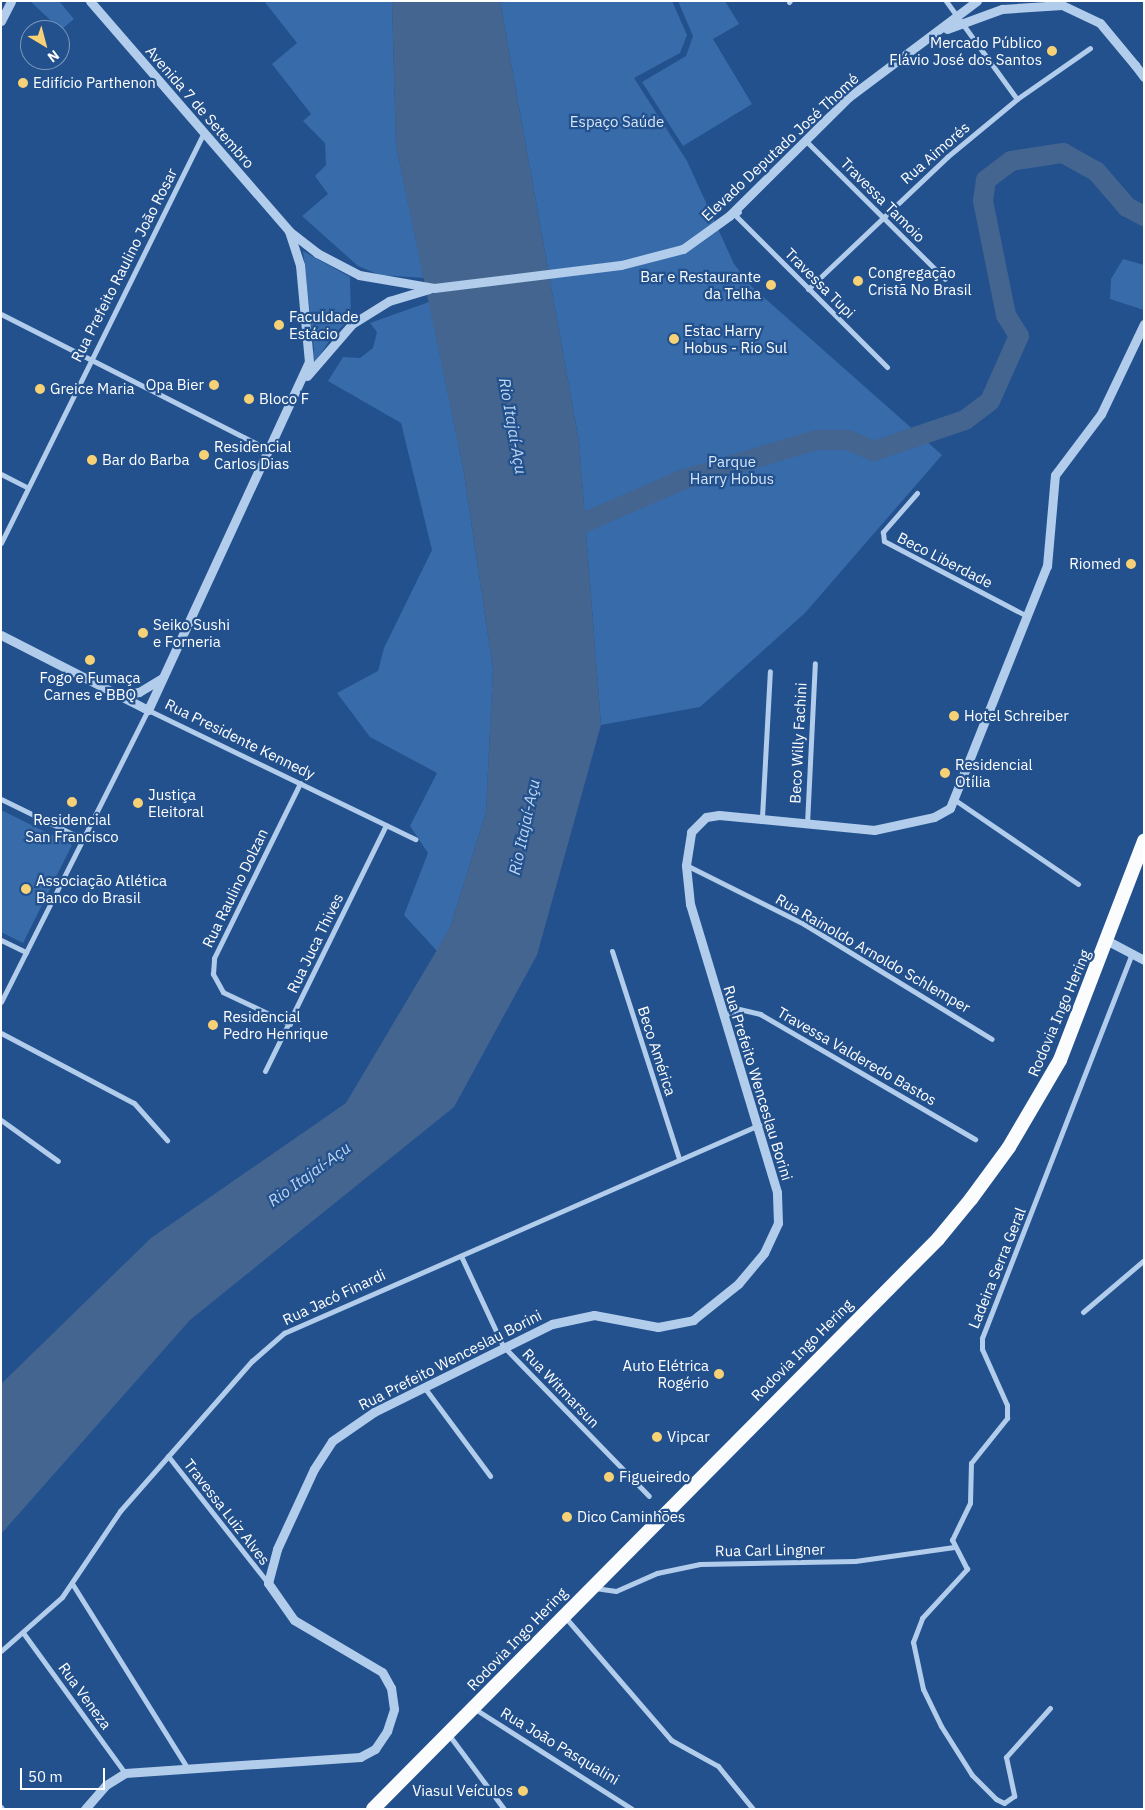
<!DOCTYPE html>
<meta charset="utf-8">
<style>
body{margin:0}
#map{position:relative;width:1145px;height:1810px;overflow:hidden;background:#23518d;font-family:"IBM Plex Sans",sans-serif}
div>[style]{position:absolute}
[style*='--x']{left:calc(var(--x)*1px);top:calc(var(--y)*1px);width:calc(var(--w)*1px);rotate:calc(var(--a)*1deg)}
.green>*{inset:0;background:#376baa}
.water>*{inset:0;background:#446590}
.river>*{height:20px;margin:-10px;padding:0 10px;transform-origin:10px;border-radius:10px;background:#446590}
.minor>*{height:5px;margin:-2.5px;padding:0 2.5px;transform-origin:2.5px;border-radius:2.5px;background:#b2cceb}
.tertiary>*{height:9px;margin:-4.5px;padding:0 4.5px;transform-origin:4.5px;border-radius:4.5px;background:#b2cceb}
.trunk>*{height:14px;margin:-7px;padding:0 7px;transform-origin:7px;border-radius:7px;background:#fbfcfe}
.tertiary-bridge>*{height:9px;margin:-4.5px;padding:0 4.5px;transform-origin:4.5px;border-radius:4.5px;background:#b2cceb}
.dots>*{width:14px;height:14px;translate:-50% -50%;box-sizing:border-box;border:2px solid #23518d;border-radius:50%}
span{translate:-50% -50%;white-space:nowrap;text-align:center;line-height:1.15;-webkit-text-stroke:4.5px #23518d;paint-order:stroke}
.poi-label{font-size:15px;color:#fff}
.right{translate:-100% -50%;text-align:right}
.left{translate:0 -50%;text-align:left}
.street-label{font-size:15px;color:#fff}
.park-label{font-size:15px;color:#d7e6f8}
.water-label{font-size:16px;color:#bed6f2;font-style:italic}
.frame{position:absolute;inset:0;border:2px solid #fff;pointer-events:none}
.north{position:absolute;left:20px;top:20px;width:50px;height:50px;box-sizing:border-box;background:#23518d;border:1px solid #7b97bb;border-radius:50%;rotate:143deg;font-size:14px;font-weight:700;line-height:20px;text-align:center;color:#fff}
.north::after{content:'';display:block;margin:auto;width:18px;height:22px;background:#f6d175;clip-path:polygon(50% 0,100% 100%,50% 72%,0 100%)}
.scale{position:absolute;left:20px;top:1768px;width:85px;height:22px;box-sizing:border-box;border:2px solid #fff;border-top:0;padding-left:6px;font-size:15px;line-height:18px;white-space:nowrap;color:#fff;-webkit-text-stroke:4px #23518d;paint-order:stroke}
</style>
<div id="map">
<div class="green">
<div style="clip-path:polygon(30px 1px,59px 1px,74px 19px,61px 30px)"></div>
<div style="clip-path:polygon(264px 1px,392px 1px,396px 146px,424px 278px,380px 275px,358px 266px,302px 216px,328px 194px,315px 176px,326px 165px,325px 143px,303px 121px,311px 114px,272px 64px,297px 43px)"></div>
<div style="clip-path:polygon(500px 1px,672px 1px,687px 35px,680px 53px,634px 78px,687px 161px,734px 264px,752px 287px,942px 455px,805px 613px,700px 707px,601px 725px,579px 442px)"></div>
<div style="clip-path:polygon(678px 1px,725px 1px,739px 24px,713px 39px,752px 104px,683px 146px,642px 82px,686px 56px,693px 36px)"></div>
<div style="clip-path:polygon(303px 251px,350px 277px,351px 318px,334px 334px,311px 368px,314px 349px)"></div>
<div style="clip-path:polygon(1123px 259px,1144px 265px,1144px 310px,1110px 299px,1111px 279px)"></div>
<div style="clip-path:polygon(429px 302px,463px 467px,493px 669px,486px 812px,450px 928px,437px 951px,404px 915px,428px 853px,410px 826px,437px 773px,370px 737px,337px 693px,378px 671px,384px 648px,432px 550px,401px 423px,328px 381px,343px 357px,360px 358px,373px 348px,377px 332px,370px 323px)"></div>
<div style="clip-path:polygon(1px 810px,72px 845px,23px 943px,1px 932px)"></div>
</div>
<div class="water">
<div style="clip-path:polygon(392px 1px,500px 1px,579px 442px,601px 725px,537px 955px,454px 1107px,190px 1320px,1px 1534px,1px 1384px,151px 1238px,346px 1103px,450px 928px,486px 812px,493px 669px,463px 467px,396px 146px)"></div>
</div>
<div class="river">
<div style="--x:560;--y:533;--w:133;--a:-23.5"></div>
<div style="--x:682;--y:480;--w:140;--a:-16.6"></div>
<div style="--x:816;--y:440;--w:32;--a:0"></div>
<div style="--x:848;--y:440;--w:28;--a:23"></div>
<div style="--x:874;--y:451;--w:96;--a:-18.8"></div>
<div style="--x:965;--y:420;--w:31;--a:-37"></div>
<div style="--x:990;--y:401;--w:71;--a:-66"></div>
<div style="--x:1019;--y:336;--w:25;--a:-122"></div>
<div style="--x:1006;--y:315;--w:116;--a:-101.4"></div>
<div style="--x:983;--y:201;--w:21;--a:-82"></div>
<div style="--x:986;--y:180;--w:31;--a:-37"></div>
<div style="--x:1011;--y:161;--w:53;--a:-8.7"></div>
<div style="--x:1063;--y:153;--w:38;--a:29"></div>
<div style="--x:1096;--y:171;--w:48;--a:49.3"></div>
<div style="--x:1127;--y:207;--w:19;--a:28"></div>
</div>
<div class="minor">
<div style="--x:946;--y:1;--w:121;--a:54.1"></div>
<div style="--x:789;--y:2;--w:1;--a:-45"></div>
<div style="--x:805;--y:140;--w:197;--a:44.8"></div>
<div style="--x:739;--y:212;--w:5;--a:143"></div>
<div style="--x:735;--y:215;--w:215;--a:45"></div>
<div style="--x:808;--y:289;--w:192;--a:-43.5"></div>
<div style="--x:947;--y:157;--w:91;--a:-39.6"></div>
<div style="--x:1017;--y:99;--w:89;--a:-34.9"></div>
<div style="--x:1;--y:314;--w:301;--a:26.9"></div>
<div style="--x:1;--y:474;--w:30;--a:27"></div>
<div style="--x:917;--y:493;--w:52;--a:131.1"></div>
<div style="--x:883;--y:532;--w:9;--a:84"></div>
<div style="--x:884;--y:541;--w:159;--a:27.7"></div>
<div style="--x:1;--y:543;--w:458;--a:-63.7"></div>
<div style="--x:1;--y:799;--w:91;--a:26"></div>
<div style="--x:955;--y:800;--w:149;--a:34.3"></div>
<div style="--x:762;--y:817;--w:146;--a:-86.9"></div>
<div style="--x:807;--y:824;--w:161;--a:-87.2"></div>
<div style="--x:686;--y:865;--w:132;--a:26.6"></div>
<div style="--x:804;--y:924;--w:220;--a:31.5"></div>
<div style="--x:1;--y:940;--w:28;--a:26"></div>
<div style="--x:612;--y:951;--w:219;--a:72.1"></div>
<div style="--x:1;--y:1002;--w:327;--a:-63.3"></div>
<div style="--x:148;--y:710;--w:297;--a:25.8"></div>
<div style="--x:723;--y:1016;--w:17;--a:-24"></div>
<div style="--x:739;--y:1009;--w:22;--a:13"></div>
<div style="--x:760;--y:1014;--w:249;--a:30.2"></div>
<div style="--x:290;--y:1024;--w:74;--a:-154.5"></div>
<div style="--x:223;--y:992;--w:21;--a:-119"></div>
<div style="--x:213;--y:974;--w:16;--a:-86"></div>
<div style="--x:214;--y:958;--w:195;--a:-63.8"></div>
<div style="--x:1;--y:1033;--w:150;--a:27.8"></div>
<div style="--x:134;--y:1103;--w:50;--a:48.3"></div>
<div style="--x:265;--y:1071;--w:274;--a:-63.8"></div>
<div style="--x:1;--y:1120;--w:70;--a:35.7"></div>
<div style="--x:461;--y:1256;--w:99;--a:65"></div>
<div style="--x:503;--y:1346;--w:209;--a:45.8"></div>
<div style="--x:1083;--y:1312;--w:80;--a:-40.4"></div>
<div style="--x:424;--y:1387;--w:111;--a:53.4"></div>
<div style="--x:168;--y:1456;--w:162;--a:51.8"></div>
<div style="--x:73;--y:1585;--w:213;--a:58"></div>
<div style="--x:595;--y:1588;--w:21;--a:8"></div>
<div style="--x:616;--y:1591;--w:45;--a:-23.7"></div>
<div style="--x:657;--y:1573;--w:44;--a:-11.8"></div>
<div style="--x:700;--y:1564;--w:155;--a:-1.1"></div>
<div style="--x:855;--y:1561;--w:100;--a:-8"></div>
<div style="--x:565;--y:1617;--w:162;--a:49.2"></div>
<div style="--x:671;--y:1740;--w:54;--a:29"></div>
<div style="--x:718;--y:1766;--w:55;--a:50.9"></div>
<div style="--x:24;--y:1634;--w:172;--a:54"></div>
<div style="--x:1;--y:1651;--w:81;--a:-41.5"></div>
<div style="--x:62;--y:1597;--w:104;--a:-56"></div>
<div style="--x:120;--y:1511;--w:200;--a:-48.7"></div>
<div style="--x:252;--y:1361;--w:43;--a:-41.2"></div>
<div style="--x:284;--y:1333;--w:519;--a:-23.65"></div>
<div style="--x:1050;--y:1708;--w:66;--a:131.9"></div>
<div style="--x:1006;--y:1757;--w:40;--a:78"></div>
<div style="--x:1014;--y:1796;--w:12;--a:145"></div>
<div style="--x:1004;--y:1803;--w:9;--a:-153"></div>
<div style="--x:996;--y:1799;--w:34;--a:-135"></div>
<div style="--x:972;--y:1775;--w:58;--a:-122.3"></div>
<div style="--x:941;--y:1726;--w:41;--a:-115.9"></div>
<div style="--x:923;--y:1689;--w:48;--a:-102"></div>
<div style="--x:913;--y:1642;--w:26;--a:-69"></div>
<div style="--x:922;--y:1618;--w:67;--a:-47.4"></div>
<div style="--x:967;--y:1569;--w:33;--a:-117"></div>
<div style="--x:952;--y:1540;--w:41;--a:-64.1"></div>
<div style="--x:970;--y:1503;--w:40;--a:-88.6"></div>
<div style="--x:971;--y:1463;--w:58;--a:-51.3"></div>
<div style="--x:1007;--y:1418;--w:13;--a:-90"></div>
<div style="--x:1007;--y:1405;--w:61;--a:-114.1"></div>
<div style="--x:982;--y:1349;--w:11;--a:-90"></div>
<div style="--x:982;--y:1338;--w:412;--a:-68.7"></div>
<div style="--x:475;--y:1709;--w:186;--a:32.5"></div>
<div style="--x:449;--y:1735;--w:92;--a:53.4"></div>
<div style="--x:1;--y:1807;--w:2;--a:63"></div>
</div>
<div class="tertiary">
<div style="--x:90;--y:1;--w:304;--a:49.1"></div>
<div style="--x:289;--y:231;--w:36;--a:38"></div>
<div style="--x:317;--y:253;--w:47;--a:27.6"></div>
<div style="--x:359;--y:275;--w:76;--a:9.8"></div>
<div style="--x:1;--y:21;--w:22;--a:-63"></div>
<div style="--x:1135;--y:65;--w:15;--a:53"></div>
<div style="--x:307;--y:376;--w:69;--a:-49.1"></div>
<div style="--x:352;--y:324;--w:44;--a:-31.9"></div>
<div style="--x:389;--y:301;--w:42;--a:-16.7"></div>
<div style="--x:1;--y:635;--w:165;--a:27"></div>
<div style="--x:148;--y:710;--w:383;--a:-65.2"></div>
<div style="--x:309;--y:362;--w:97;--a:-95.3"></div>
<div style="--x:300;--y:265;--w:36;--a:-108"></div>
<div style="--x:122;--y:695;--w:17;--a:-10"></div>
<div style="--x:139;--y:692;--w:27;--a:-31"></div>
<div style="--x:1108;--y:941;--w:41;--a:27.8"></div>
<div style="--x:85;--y:1809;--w:32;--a:-49"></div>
<div style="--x:106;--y:1785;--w:22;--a:-32"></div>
<div style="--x:125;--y:1773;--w:236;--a:-3.9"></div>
<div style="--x:360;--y:1757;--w:17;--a:-28"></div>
<div style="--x:375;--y:1749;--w:22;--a:-56"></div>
<div style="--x:387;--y:1731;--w:23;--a:-72"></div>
<div style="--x:394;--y:1709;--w:21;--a:-98"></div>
<div style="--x:391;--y:1688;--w:18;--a:-119"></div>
<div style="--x:382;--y:1672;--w:102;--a:-149.4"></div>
<div style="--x:294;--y:1620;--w:45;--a:-125.1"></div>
<div style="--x:268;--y:1583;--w:35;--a:-75"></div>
<div style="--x:277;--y:1549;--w:88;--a:-65.2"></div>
<div style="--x:314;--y:1469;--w:33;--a:-57"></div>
<div style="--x:332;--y:1441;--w:51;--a:-34.6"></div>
<div style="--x:374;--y:1412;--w:199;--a:-26.3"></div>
<div style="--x:552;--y:1324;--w:43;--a:-12.1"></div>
<div style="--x:594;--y:1315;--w:65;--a:10.6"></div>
<div style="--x:658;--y:1327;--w:36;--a:-11"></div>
<div style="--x:693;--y:1320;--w:58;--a:-38.7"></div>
<div style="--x:738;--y:1284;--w:40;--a:-50"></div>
<div style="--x:764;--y:1253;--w:33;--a:-65"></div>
<div style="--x:778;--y:1223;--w:31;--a:-92"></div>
<div style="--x:777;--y:1192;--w:301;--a:-106.8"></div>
<div style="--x:690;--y:904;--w:39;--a:-96"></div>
<div style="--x:686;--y:865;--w:33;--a:-81"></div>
<div style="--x:691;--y:832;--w:21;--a:-45"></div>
<div style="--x:706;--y:817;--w:13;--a:-9"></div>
<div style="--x:719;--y:815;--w:156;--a:5.5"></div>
<div style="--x:874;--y:830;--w:61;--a:-12.2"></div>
<div style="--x:934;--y:817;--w:18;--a:-29"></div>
<div style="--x:950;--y:808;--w:261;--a:-68.2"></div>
<div style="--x:1047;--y:566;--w:91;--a:-85"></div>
<div style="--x:1055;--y:475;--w:76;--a:-53"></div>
<div style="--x:1101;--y:414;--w:100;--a:-64.5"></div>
</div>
<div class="trunk">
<div style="--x:373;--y:1809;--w:803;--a:-45.25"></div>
<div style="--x:938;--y:1239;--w:52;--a:-50.5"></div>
<div style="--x:971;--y:1199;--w:64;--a:-53.8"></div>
<div style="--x:1009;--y:1147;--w:101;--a:-59.6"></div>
<div style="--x:1060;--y:1060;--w:235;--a:-69"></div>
</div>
<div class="tertiary-bridge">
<div style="--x:947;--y:29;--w:59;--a:-20"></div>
<div style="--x:1002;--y:9;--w:60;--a:-3.8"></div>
<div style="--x:1062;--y:5;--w:42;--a:25.3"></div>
<div style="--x:1100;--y:23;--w:55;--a:50.2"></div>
<div style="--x:434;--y:288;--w:188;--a:-7"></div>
<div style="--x:621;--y:265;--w:64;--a:-14.5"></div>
<div style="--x:683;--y:249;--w:57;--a:-35.7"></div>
<div style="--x:729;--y:216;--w:169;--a:-44.8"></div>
<div style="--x:849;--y:97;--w:160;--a:-36.9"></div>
</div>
<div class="dots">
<div style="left:1052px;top:51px;background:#f6d175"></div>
<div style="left:23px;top:83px;background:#f6d175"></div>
<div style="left:858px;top:281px;background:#f6d175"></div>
<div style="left:771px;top:285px;background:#f6d175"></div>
<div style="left:279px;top:325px;background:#f6d175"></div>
<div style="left:674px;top:339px;background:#f6d175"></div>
<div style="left:214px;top:385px;background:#f6d175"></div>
<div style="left:40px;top:389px;background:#f6d175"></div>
<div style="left:249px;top:399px;background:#f6d175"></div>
<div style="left:204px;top:455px;background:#f6d175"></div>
<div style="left:92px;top:460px;background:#f6d175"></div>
<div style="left:1131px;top:564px;background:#f6d175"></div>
<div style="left:143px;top:633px;background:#f6d175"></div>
<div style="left:90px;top:660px;background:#f6d175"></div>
<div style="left:954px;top:716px;background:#f6d175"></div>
<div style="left:945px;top:773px;background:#f6d175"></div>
<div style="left:72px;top:802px;background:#f6d175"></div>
<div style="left:138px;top:803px;background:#f6d175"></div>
<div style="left:26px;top:889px;background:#f6d175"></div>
<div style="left:213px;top:1025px;background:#f6d175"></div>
<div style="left:719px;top:1374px;background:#f6d175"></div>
<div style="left:657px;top:1437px;background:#f6d175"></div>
<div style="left:609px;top:1477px;background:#f6d175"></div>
<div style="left:567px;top:1517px;background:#f6d175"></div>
<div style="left:523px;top:1791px;background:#f6d175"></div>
</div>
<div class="poi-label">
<span class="right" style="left:1042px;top:51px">Mercado Público<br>Flávio José dos Santos</span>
<span class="left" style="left:33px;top:83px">Edifício Parthenon</span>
<span class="left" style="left:868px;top:281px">Congregação<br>Cristã No Brasil</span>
<span class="right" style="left:761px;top:285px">Bar e Restaurante<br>da Telha</span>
<span class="left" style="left:289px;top:325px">Faculdade<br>Estácio</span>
<span class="left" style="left:684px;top:339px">Estac Harry<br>Hobus - Rio Sul</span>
<span class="right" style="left:204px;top:385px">Opa Bier</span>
<span class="left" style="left:50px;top:389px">Greice Maria</span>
<span class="left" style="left:259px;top:399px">Bloco F</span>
<span class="left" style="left:214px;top:455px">Residencial<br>Carlos Dias</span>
<span class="left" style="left:102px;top:460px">Bar do Barba</span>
<span class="right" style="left:1121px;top:564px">Riomed</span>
<span class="left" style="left:153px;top:633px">Seiko Sushi<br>e Forneria</span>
<span style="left:90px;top:686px">Fogo e Fumaça<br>Carnes e BBQ</span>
<span class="left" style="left:964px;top:716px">Hotel Schreiber</span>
<span class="left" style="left:955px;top:773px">Residencial<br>Otília</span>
<span class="left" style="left:148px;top:803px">Justiça<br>Eleitoral</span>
<span style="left:72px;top:828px">Residencial<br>San Francisco</span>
<span class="left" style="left:36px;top:889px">Associação Atlética<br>Banco do Brasil</span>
<span class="left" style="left:223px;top:1025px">Residencial<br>Pedro Henrique</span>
<span class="right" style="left:709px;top:1374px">Auto Elétrica<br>Rogério</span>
<span class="left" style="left:667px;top:1437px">Vipcar</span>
<span class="left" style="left:619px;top:1477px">Figueiredo</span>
<span class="left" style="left:577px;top:1517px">Dico Caminhões</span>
<span class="right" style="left:513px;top:1791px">Viasul Veículos</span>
</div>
<div class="street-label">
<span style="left:200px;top:107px;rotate:49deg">Avenida 7 de Setembro</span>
<span style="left:780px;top:147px;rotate:-43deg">Elevado Deputado José Thomé</span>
<span style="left:935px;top:153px;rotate:-41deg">Rua Aimorés</span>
<span style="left:883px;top:200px;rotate:45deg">Travessa Tamoio</span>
<span style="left:124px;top:265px;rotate:-63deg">Rua Prefeito Raulino João Rosar</span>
<span style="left:820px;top:283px;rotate:45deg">Travessa Tupi</span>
<span style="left:945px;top:560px;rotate:27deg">Beco Liberdade</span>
<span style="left:240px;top:739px;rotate:26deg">Rua Presidente Kennedy</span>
<span style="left:798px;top:743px;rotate:-87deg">Beco Willy Fachini</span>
<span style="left:235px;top:888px;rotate:-64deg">Rua Raulino Dolzan</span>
<span style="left:315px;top:943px;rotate:-64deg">Rua Juca Thives</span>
<span style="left:873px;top:953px;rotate:30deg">Rua Rainoldo Arnoldo Schlemper</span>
<span style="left:1059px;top:1013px;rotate:-67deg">Rodovia Ingo Hering</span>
<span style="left:657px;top:1051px;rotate:72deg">Beco América</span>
<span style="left:857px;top:1056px;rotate:30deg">Travessa Valderedo Bastos</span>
<span style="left:758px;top:1083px;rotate:73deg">Rua Prefeito Wenceslau Borini</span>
<span style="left:997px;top:1268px;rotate:-68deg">Ladeira Serra Geral</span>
<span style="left:334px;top:1297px;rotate:-25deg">Rua Jacó Finardi</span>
<span style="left:802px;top:1350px;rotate:-45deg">Rodovia Ingo Hering</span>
<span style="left:450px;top:1360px;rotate:-27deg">Rua Prefeito Wenceslau Borini</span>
<span style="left:561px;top:1388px;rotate:46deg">Rua Witmarsun</span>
<span style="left:227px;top:1512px;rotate:52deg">Travessa Luiz Alves</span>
<span style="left:770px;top:1550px;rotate:-1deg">Rua Carl Lingner</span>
<span style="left:517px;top:1639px;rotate:-46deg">Rodovia Ingo Hering</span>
<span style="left:85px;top:1696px;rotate:54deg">Rua Veneza</span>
<span style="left:560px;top:1746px;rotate:31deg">Rua João Pasqualini</span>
</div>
<div class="park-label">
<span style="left:617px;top:122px">Espaço Saúde</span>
<span style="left:732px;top:470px">Parque<br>Harry Hobus</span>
</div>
<div class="water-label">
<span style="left:513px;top:426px;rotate:80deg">Rio Itajaí-Açu</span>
<span style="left:524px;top:827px;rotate:-78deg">Rio Itajaí-Açu</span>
<span style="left:309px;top:1174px;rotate:-36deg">Rio Itajaí-Açu</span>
</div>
<div class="frame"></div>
<div class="north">N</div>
<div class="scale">50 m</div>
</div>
